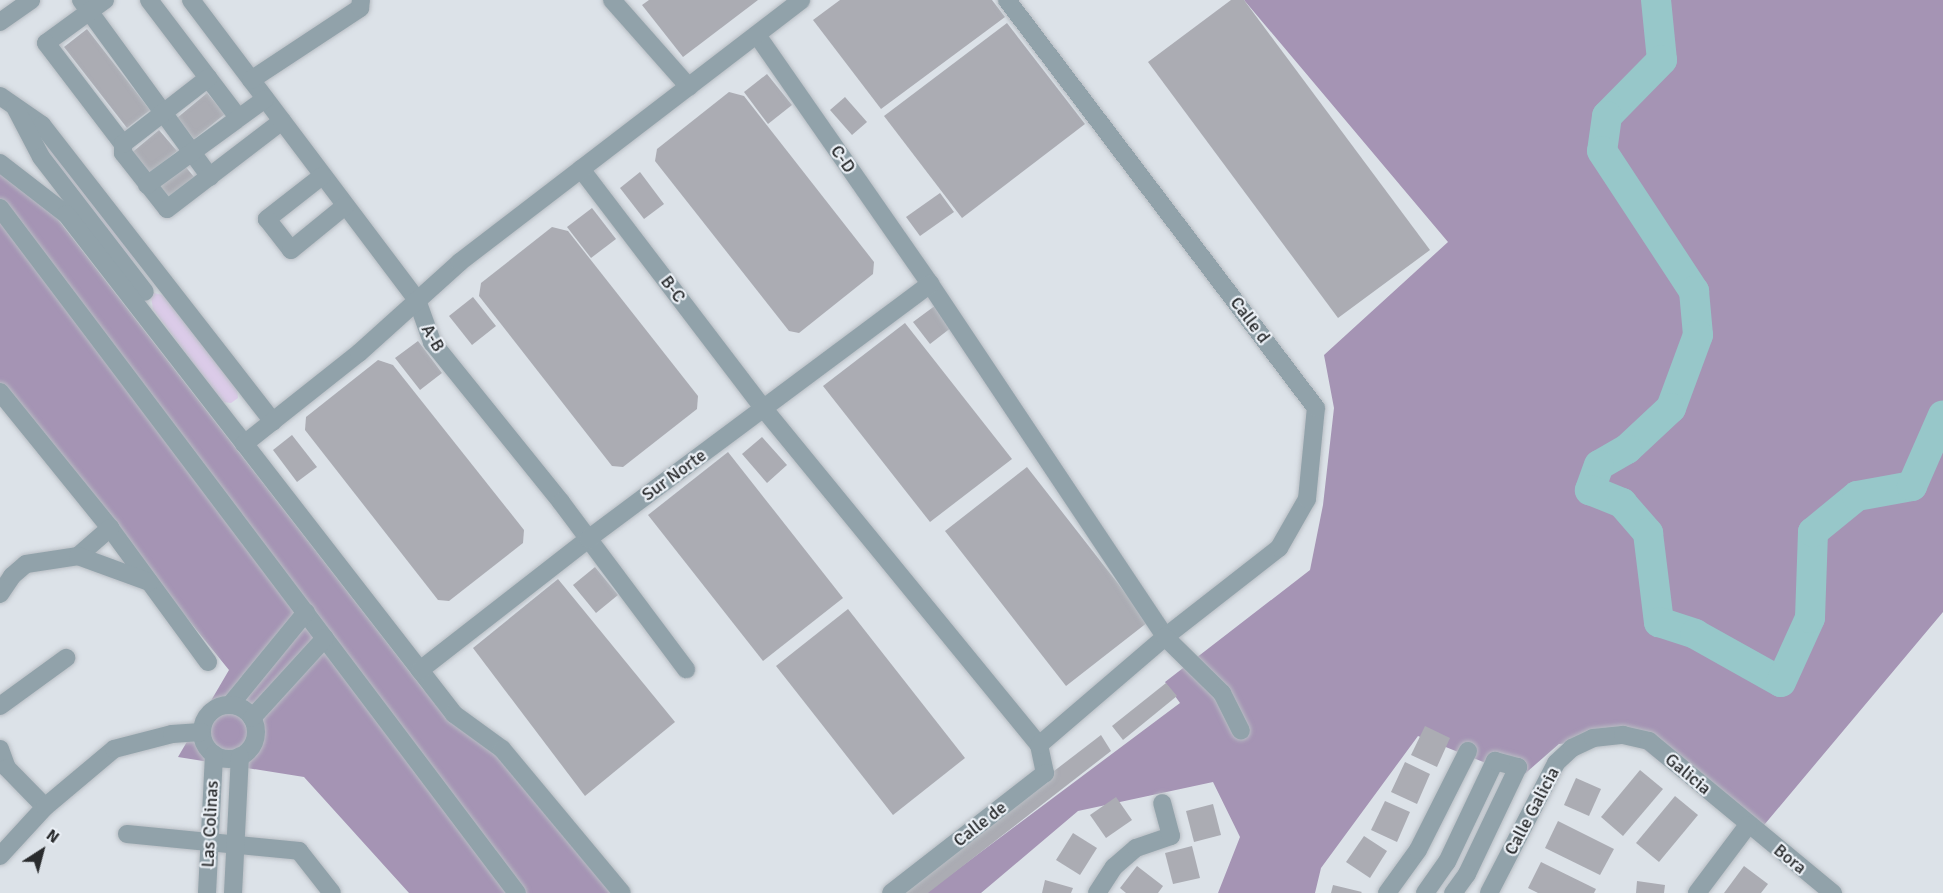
<!DOCTYPE html>
<style>
body{margin:0}
#map{position:relative;width:1943px;height:893px;overflow:hidden;background:#dce2e8;font-family:Signika,sans-serif}
div>[style]{position:absolute}
[style*='--x']{left:calc(var(--x)*1px);top:calc(var(--y)*1px);width:calc(var(--w)*1px);rotate:calc(var(--a)*1deg)}
.green>*{inset:0;background:#dbcbe8}
.forest>*{inset:0;background:#a594b4}
.river>*{height:30px;margin:-15px;padding:0 15px;transform-origin:15px;border-radius:15px;background:#97c7c9}
.building>*{inset:0;background:#abacb3}
.roads{filter:drop-shadow(0 0 2px #b8bdc3) drop-shadow(0 0 2px #b8bdc3)}
.minor>*{height:18px;margin:-9px;padding:0 9px;transform-origin:9px;border-radius:9px;background:#91a2aa}
.minor>.ring{margin:-9px;padding:0;box-sizing:content-box;background:none;border:18px solid #91a2aa;border-radius:50%}
span{translate:-50% -50%;white-space:nowrap;text-align:center;line-height:1.15;-webkit-text-stroke:4.5px #eaeff5;paint-order:stroke}
.street-label{font-size:18px;color:#292b2d}
.north{position:absolute;left:12px;top:821px;width:60px;height:60px;-webkit-text-stroke:4px #eaeff5;paint-order:stroke;rotate:36deg;font-size:16px;font-weight:700;line-height:24px;text-align:center;color:#292b2d}
.north::after{content:'';display:block;margin:auto;width:21px;height:27px;background:#292b2d;clip-path:polygon(50% 0,100% 100%,50% 72%,0 100%)}
</style>
<div id="map">
<div class="green">
<div style="clip-path:polygon(23px 126px,43px 140px,148px 270px,119px 251px)"></div>
<div style="clip-path:polygon(150px 292px,167px 296px,237px 389px,238px 398px,231px 403px,222px 402px,153px 309px)"></div>
</div>
<div class="forest">
<div style="clip-path:polygon(1244px 0,1943px 0,1943px 612px,1754px 837px,1630px 738px,1559px 744px,1521px 777px,1418px 736px,1321px 868px,1315px 893px,1218px 893px,1240px 837px,1213px 782px,1078px 811px,981px 893px,926px 893px,1180px 703px,1165px 682px,1310px 570px,1323px 505px,1334px 408px,1324px 355px,1448px 242px)"></div>
<div style="clip-path:polygon(0 161px,46px 204px,423px 689px,503px 751px,611px 893px,409px 893px,304px 777px,178px 757px,229px 670px,0 388px)"></div>
</div>
<div class="river">
<div style="--x:1656;--y:0;--w:60;--a:84.3"></div>
<div style="--x:1662;--y:60;--w:78;--a:134.5"></div>
<div style="--x:1607;--y:116;--w:35;--a:98"></div>
<div style="--x:1602;--y:151;--w:168;--a:56.7"></div>
<div style="--x:1694;--y:291;--w:44;--a:84.8"></div>
<div style="--x:1698;--y:335;--w:78;--a:110.3"></div>
<div style="--x:1671;--y:408;--w:60;--a:137"></div>
<div style="--x:1627;--y:449;--w:32;--a:150"></div>
<div style="--x:1599;--y:465;--w:27;--a:110"></div>
<div style="--x:1590;--y:490;--w:35;--a:22"></div>
<div style="--x:1622;--y:503;--w:40;--a:49"></div>
<div style="--x:1648;--y:533;--w:90;--a:83"></div>
<div style="--x:1659;--y:622;--w:38;--a:18"></div>
<div style="--x:1695;--y:634;--w:98;--a:29.2"></div>
<div style="--x:1781;--y:682;--w:70;--a:-65.6"></div>
<div style="--x:1810;--y:618;--w:86;--a:-88"></div>
<div style="--x:1813;--y:532;--w:57;--a:-39.3"></div>
<div style="--x:1857;--y:496;--w:56;--a:-10.3"></div>
<div style="--x:1912;--y:486;--w:77;--a:-66.4"></div>
</div>
<div class="building">
<div style="clip-path:polygon(649px 0,758px 0,683px 57px,642px 5px)"></div>
<div style="clip-path:polygon(840px 0,992px 0,1005px 17px,881px 109px,813px 20px)"></div>
<div style="clip-path:polygon(1231px 0,1244px 0,1430px 250px,1338px 318px,1148px 62px)"></div>
<div style="clip-path:polygon(1007px 23px,1085px 124px,962px 218px,884px 116px)"></div>
<div style="clip-path:polygon(87px 29px,150px 110px,127px 128px,64px 47px)"></div>
<div style="clip-path:polygon(767px 74px,792px 105px,768px 124px,744px 92px)"></div>
<div style="clip-path:polygon(729px 92px,744px 96px,874px 262px,873px 274px,799px 333px,789px 331px,655px 161px,657px 149px)"></div>
<div style="clip-path:polygon(207px 93px,225px 114px,194px 139px,177px 118px)"></div>
<div style="clip-path:polygon(845px 97px,867px 122px,852px 135px,830px 110px)"></div>
<div style="clip-path:polygon(159px 130px,177px 151px,147px 176px,129px 155px)"></div>
<div style="clip-path:polygon(185px 166px,194px 177px,166px 200px,156px 189px)"></div>
<div style="clip-path:polygon(640px 172px,664px 204px,644px 219px,620px 188px)"></div>
<div style="clip-path:polygon(940px 193px,954px 212px,920px 236px,906px 217px)"></div>
<div style="clip-path:polygon(592px 208px,616px 239px,591px 258px,567px 227px)"></div>
<div style="clip-path:polygon(552px 227px,568px 231px,698px 396px,697px 409px,623px 467px,612px 466px,479px 296px,481px 283px)"></div>
<div style="clip-path:polygon(473px 297px,496px 326px,472px 345px,449px 316px)"></div>
<div style="clip-path:polygon(936px 305px,952px 327px,930px 344px,913px 322px)"></div>
<div style="clip-path:polygon(905px 323px,1012px 459px,930px 522px,823px 386px)"></div>
<div style="clip-path:polygon(418px 341px,442px 373px,420px 390px,395px 358px)"></div>
<div style="clip-path:polygon(378px 360px,393px 365px,524px 530px,523px 543px,449px 601px,438px 600px,305px 430px,306px 417px)"></div>
<div style="clip-path:polygon(292px 435px,317px 467px,297px 482px,273px 450px)"></div>
<div style="clip-path:polygon(762px 437px,787px 465px,767px 483px,742px 454px)"></div>
<div style="clip-path:polygon(728px 452px,843px 598px,763px 661px,648px 515px)"></div>
<div style="clip-path:polygon(1027px 467px,1148px 622px,1066px 686px,945px 531px)"></div>
<div style="clip-path:polygon(595px 567px,618px 595px,596px 613px,573px 585px)"></div>
<div style="clip-path:polygon(558px 579px,675px 722px,585px 796px,473px 648px)"></div>
<div style="clip-path:polygon(848px 609px,965px 758px,893px 815px,776px 666px)"></div>
<div style="clip-path:polygon(1166px 683px,1177px 696px,1123px 740px,1112px 726px)"></div>
<div style="clip-path:polygon(1425px 726px,1450px 738px,1437px 767px,1411px 755px)"></div>
<div style="clip-path:polygon(1101px 735px,1111px 751px,928px 893px,895px 893px)"></div>
<div style="clip-path:polygon(1405px 762px,1430px 774px,1417px 804px,1391px 792px)"></div>
<div style="clip-path:polygon(1640px 770px,1663px 789px,1623px 836px,1601px 817px)"></div>
<div style="clip-path:polygon(1576px 778px,1601px 789px,1589px 816px,1564px 805px)"></div>
<div style="clip-path:polygon(1675px 796px,1698px 815px,1659px 862px,1636px 843px)"></div>
<div style="clip-path:polygon(1116px 797px,1132px 820px,1106px 838px,1090px 815px)"></div>
<div style="clip-path:polygon(1385px 801px,1410px 812px,1397px 842px,1371px 830px)"></div>
<div style="clip-path:polygon(1213px 804px,1221px 835px,1194px 842px,1186px 811px)"></div>
<div style="clip-path:polygon(1558px 821px,1614px 849px,1600px 875px,1545px 848px)"></div>
<div style="clip-path:polygon(1073px 833px,1097px 848px,1080px 875px,1056px 860px)"></div>
<div style="clip-path:polygon(1364px 836px,1387px 851px,1370px 878px,1346px 862px)"></div>
<div style="clip-path:polygon(1192px 846px,1200px 878px,1173px 884px,1165px 853px)"></div>
<div style="clip-path:polygon(1541px 862px,1596px 889px,1594px 893px,1538px 893px,1528px 888px)"></div>
<div style="clip-path:polygon(1137px 866px,1163px 886px,1158px 893px,1126px 893px,1120px 888px)"></div>
<div style="clip-path:polygon(1744px 866px,1768px 884px,1761px 893px,1724px 893px)"></div>
<div style="clip-path:polygon(1045px 880px,1073px 888px,1071px 893px,1042px 893px)"></div>
<div style="clip-path:polygon(1637px 881px,1665px 885px,1664px 893px,1636px 893px)"></div>
<div style="clip-path:polygon(1333px 885px,1362px 892px,1361px 893px,1331px 893px)"></div>
</div>
<div class="roads">
<div class="minor">
<div style="--x:81;--y:0;--w:219;--a:53.9"></div>
<div style="--x:105;--y:0;--w:73;--a:143.9"></div>
<div style="--x:46;--y:43;--w:127;--a:52.7"></div>
<div style="--x:123;--y:144;--w:9;--a:90"></div>
<div style="--x:123;--y:153;--w:71;--a:51.8"></div>
<div style="--x:167;--y:209;--w:145;--a:-37.4"></div>
<div style="--x:149;--y:0;--w:146;--a:52.8"></div>
<div style="--x:191;--y:0;--w:376;--a:53"></div>
<div style="--x:417;--y:300;--w:45;--a:70.3"></div>
<div style="--x:432;--y:342;--w:206;--a:51.1"></div>
<div style="--x:561;--y:502;--w:209;--a:53.2"></div>
<div style="--x:612;--y:0;--w:116;--a:48.5"></div>
<div style="--x:0;--y:22;--w:38;--a:-35"></div>
<div style="--x:757;--y:35;--w:303;--a:55.2"></div>
<div style="--x:930;--y:284;--w:424;--a:56.3"></div>
<div style="--x:1165;--y:637;--w:145;--a:-38"></div>
<div style="--x:1279;--y:548;--w:56;--a:-60.3"></div>
<div style="--x:1307;--y:499;--w:91;--a:-84.4"></div>
<div style="--x:1316;--y:408;--w:512;--a:-127.14"></div>
<div style="--x:251;--y:80;--w:131;--a:-33.4"></div>
<div style="--x:360;--y:8;--w:8;--a:-83"></div>
<div style="--x:0;--y:96;--w:51;--a:34.6"></div>
<div style="--x:42;--y:125;--w:376;--a:52.1"></div>
<div style="--x:15;--y:107;--w:56;--a:62.5"></div>
<div style="--x:41;--y:157;--w:170;--a:52.4"></div>
<div style="--x:123;--y:144;--w:108;--a:-37.8"></div>
<div style="--x:0;--y:163;--w:83;--a:37.7"></div>
<div style="--x:66;--y:214;--w:633;--a:52.19"></div>
<div style="--x:454;--y:714;--w:59;--a:36.1"></div>
<div style="--x:502;--y:749;--w:187;--a:50.2"></div>
<div style="--x:581;--y:169;--w:302;--a:52.7"></div>
<div style="--x:764;--y:409;--w:434;--a:50.7"></div>
<div style="--x:1039;--y:745;--w:29;--a:78"></div>
<div style="--x:1045;--y:773;--w:195;--a:142.1"></div>
<div style="--x:322;--y:176;--w:70;--a:142"></div>
<div style="--x:267;--y:219;--w:39;--a:52"></div>
<div style="--x:291;--y:250;--w:70;--a:-39.2"></div>
<div style="--x:147;--y:185;--w:146;--a:-36.1"></div>
<div style="--x:0;--y:208;--w:858;--a:52.96"></div>
<div style="--x:0;--y:392;--w:175;--a:51"></div>
<div style="--x:110;--y:528;--w:166;--a:53.8"></div>
<div style="--x:244;--y:444;--w:147;--a:-38.4"></div>
<div style="--x:359;--y:353;--w:136;--a:-42"></div>
<div style="--x:460;--y:262;--w:430;--a:-37.5"></div>
<div style="--x:78;--y:556;--w:43;--a:-41.2"></div>
<div style="--x:0;--y:594;--w:22;--a:-56"></div>
<div style="--x:12;--y:576;--w:18;--a:-41"></div>
<div style="--x:26;--y:564;--w:53;--a:-8.7"></div>
<div style="--x:78;--y:556;--w:76;--a:20.1"></div>
<div style="--x:420;--y:670;--w:213;--a:-37.9"></div>
<div style="--x:588;--y:539;--w:427;--a:-36.7"></div>
<div style="--x:230;--y:705;--w:120;--a:-50.7"></div>
<div class="ring" style="left:202px;top:705px;width:36px;height:36px"></div>
<div style="--x:0;--y:706;--w:82;--a:-36"></div>
<div style="--x:252;--y:718;--w:108;--a:-47.6"></div>
<div style="--x:1039;--y:745;--w:166;--a:-40.6"></div>
<div style="--x:1165;--y:637;--w:80;--a:44.5"></div>
<div style="--x:1222;--y:693;--w:42;--a:63.4"></div>
<div style="--x:0;--y:749;--w:20;--a:70"></div>
<div style="--x:7;--y:768;--w:54;--a:45.7"></div>
<div style="--x:127;--y:834;--w:173;--a:5.6"></div>
<div style="--x:299;--y:851;--w:53;--a:51.8"></div>
<div style="--x:0;--y:856;--w:67;--a:-47.4"></div>
<div style="--x:45;--y:807;--w:90;--a:-40"></div>
<div style="--x:114;--y:749;--w:60;--a:-14.5"></div>
<div style="--x:172;--y:734;--w:29;--a:-4"></div>
<div style="--x:207;--y:893;--w:139;--a:-87.1"></div>
<div style="--x:233;--y:893;--w:137;--a:-87.1"></div>
<div style="--x:1097;--y:893;--w:31;--a:-57"></div>
<div style="--x:1114;--y:867;--w:29;--a:-41"></div>
<div style="--x:1136;--y:848;--w:37;--a:-19"></div>
<div style="--x:1171;--y:836;--w:34;--a:-105"></div>
<div style="--x:1387;--y:893;--w:53;--a:-54.2"></div>
<div style="--x:1418;--y:850;--w:111;--a:-63.2"></div>
<div style="--x:1425;--y:893;--w:38;--a:-55"></div>
<div style="--x:1447;--y:862;--w:112;--a:-64.6"></div>
<div style="--x:1495;--y:761;--w:24;--a:15"></div>
<div style="--x:1518;--y:767;--w:119;--a:115.5"></div>
<div style="--x:1467;--y:874;--w:24;--a:126"></div>
<div style="--x:1489;--y:893;--w:146;--a:-62.7"></div>
<div style="--x:1556;--y:763;--w:22;--a:-43"></div>
<div style="--x:1572;--y:748;--w:23;--a:-25"></div>
<div style="--x:1593;--y:738;--w:30;--a:-6"></div>
<div style="--x:1623;--y:735;--w:27;--a:13"></div>
<div style="--x:1649;--y:741;--w:239;--a:39.6"></div>
<div style="--x:1697;--y:893;--w:85;--a:-53.1"></div>
</div>
</div>
<div class="street-label">
<span style="left:843px;top:159px;rotate:55deg">C-D</span>
<span style="left:673px;top:289px;rotate:53deg">B-C</span>
<span style="left:1250px;top:320px;rotate:53deg">Calle d</span>
<span style="left:433px;top:338px;rotate:60deg">A-B</span>
<span style="left:674px;top:475px;rotate:-36deg">Sur Norte</span>
<span style="left:1688px;top:774px;rotate:40deg">Galicia</span>
<span style="left:1532px;top:811px;rotate:-62deg">Calle Galicia</span>
<span style="left:210px;top:824px;rotate:-87deg">Las Colinas</span>
<span style="left:980px;top:824px;rotate:-38deg">Calle de</span>
<span style="left:1790px;top:859px;rotate:39deg">Bora</span>
</div>
<div class="north">N</div>
</div>
